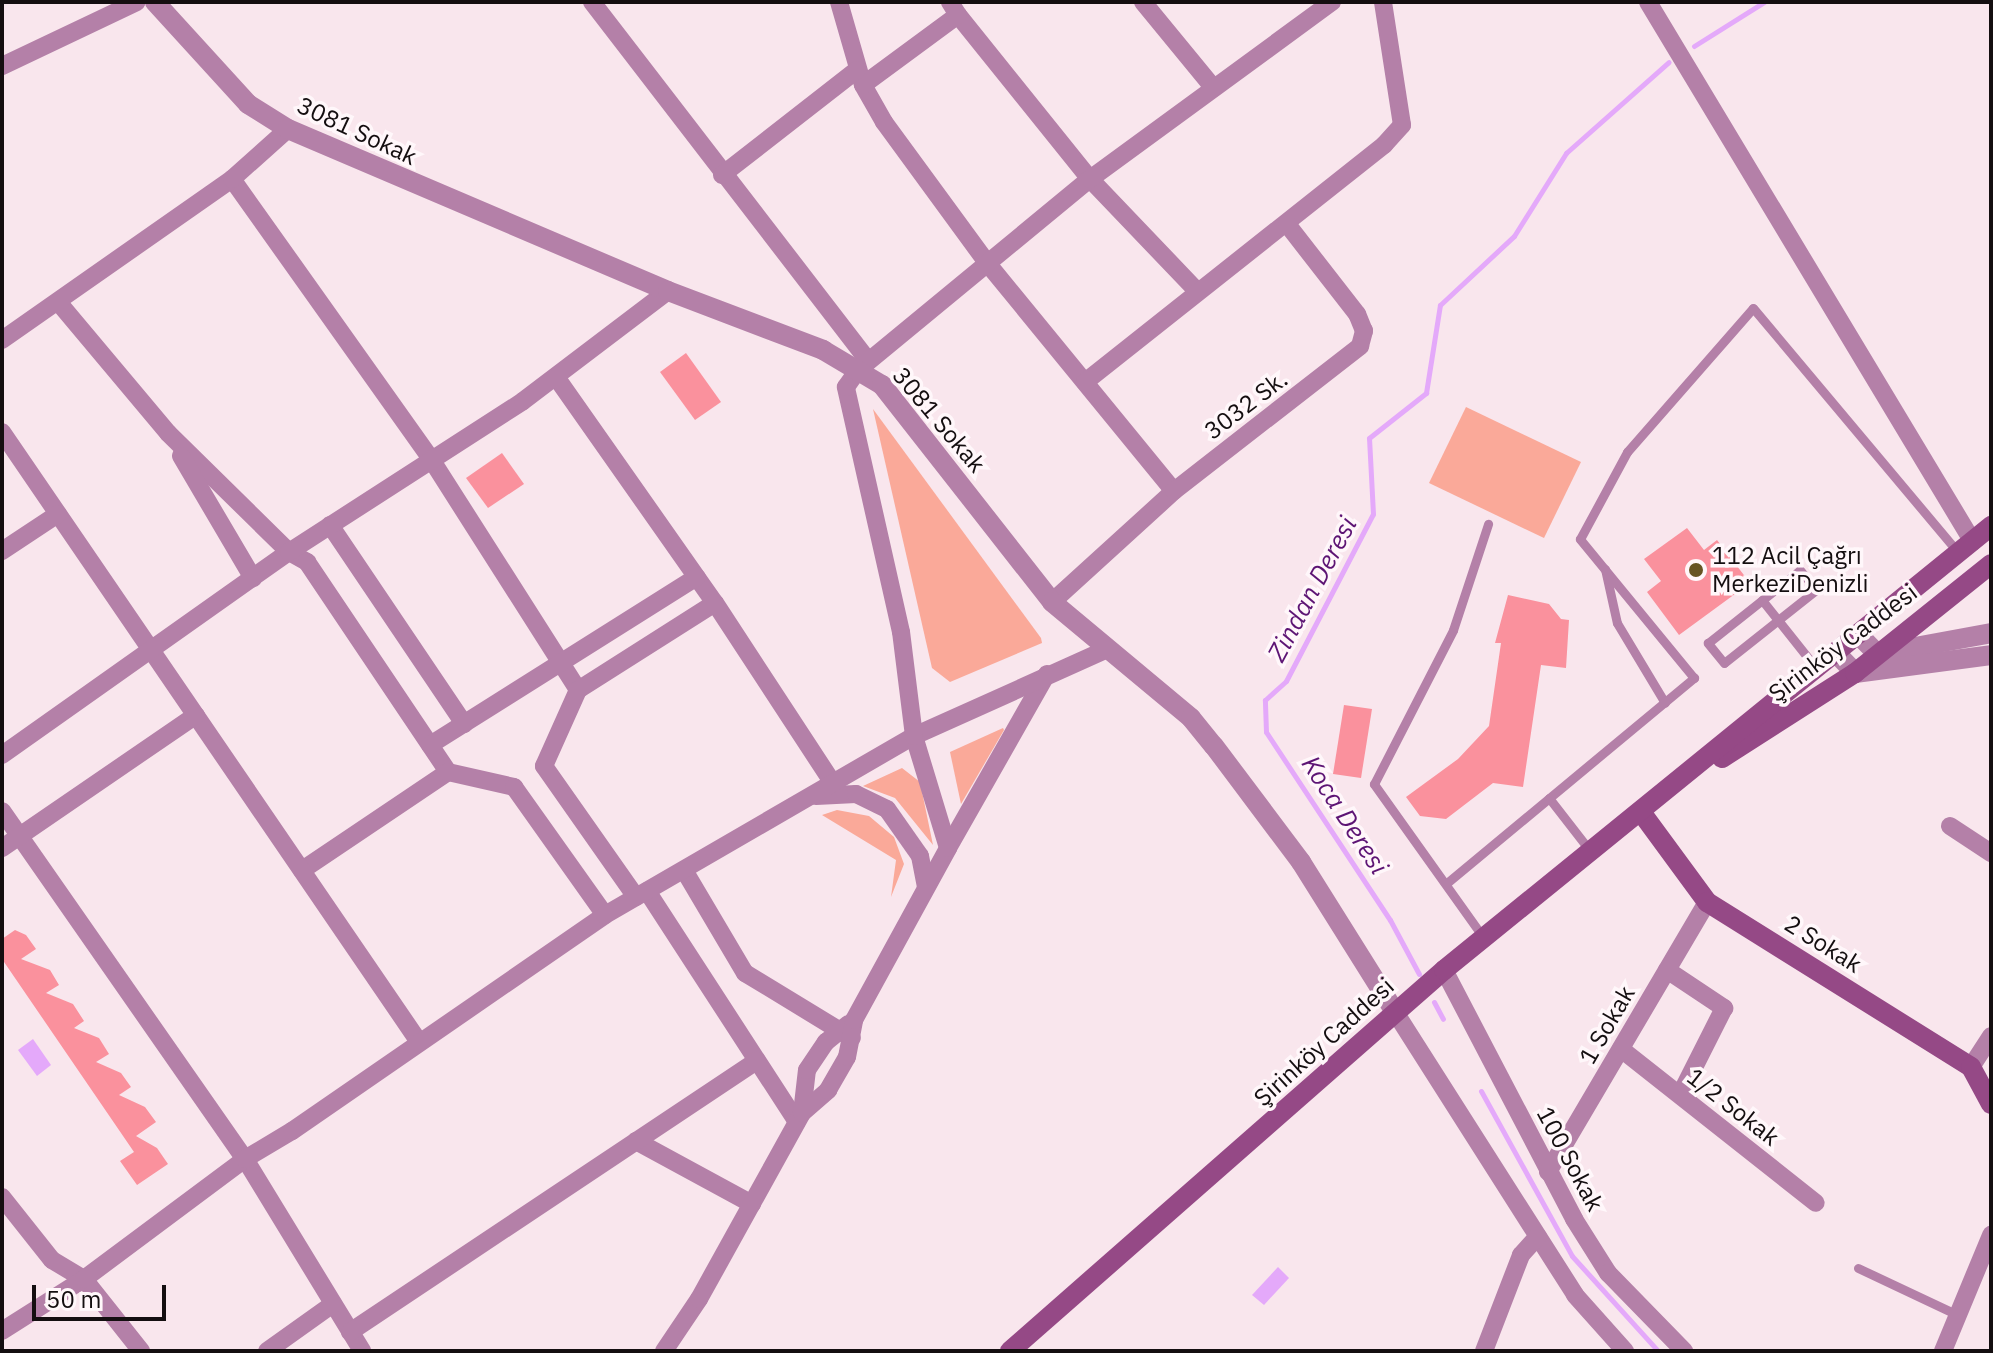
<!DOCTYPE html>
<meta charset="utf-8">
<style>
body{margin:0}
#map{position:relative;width:1993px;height:1353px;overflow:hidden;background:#f9e6ed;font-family:"IBM Plex Sans",sans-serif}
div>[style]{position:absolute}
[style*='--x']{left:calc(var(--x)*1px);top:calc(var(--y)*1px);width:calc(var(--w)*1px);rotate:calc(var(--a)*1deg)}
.green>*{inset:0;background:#faa999}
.water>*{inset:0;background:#e4a9fa}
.stream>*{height:5px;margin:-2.5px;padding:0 2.5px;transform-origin:2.5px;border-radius:2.5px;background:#e4a9fa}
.building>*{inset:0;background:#fa919d}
.service>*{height:9px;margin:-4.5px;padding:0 4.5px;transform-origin:4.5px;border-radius:4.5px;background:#b480a8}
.minor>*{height:18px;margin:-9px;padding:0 9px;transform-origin:9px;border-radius:9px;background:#b480a8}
.tertiary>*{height:20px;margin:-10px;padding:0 10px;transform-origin:10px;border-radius:10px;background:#b480a8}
.secondary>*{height:20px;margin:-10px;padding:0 10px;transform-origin:10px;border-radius:10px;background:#954986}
.dots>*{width:22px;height:22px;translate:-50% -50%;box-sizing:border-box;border:4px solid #fff7fa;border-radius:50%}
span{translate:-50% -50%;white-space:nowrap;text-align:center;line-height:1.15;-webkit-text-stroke:7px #fff7fa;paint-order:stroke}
.street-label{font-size:24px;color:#140e10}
.poi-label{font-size:24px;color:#140e10}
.left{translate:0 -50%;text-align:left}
.water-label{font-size:26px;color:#5d1474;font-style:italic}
.frame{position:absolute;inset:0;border:4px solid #140e10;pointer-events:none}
.scale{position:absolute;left:32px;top:1285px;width:134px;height:36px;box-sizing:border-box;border:4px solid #140e10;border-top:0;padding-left:10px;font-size:24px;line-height:28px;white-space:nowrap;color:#140e10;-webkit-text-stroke:6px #fff7fa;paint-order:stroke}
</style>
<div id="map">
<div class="green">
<div style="clip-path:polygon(1466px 407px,1581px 462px,1544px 538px,1429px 483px)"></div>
<div style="clip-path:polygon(873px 409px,1041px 638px,1042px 643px,950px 682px,932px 668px)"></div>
<div style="clip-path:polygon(1003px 728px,1004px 730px,961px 804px,950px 752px)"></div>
<div style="clip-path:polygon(902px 768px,920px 782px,933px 845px,895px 798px,863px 786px)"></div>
<div style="clip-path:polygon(837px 810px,869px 816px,894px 837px,904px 864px,891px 897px,896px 860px,822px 815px)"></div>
</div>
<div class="water">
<div style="clip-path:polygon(33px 1039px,51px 1065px,37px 1076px,18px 1050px)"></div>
<div style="clip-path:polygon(1278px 1267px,1289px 1278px,1264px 1305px,1252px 1295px)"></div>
</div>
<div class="stream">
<div style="--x:1694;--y:46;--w:83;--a:-32.2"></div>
<div style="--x:1419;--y:974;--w:61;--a:-118.2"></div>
<div style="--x:1390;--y:920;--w:225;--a:-123.4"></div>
<div style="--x:1266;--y:732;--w:32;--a:-92"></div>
<div style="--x:1265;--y:700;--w:28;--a:-42"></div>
<div style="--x:1286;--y:681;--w:188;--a:-62.5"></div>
<div style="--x:1373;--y:514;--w:76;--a:-93"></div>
<div style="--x:1369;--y:438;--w:73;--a:-38.3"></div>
<div style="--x:1426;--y:393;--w:89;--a:-81"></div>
<div style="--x:1440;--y:305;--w:101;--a:-43"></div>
<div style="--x:1514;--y:236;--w:98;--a:-57.9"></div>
<div style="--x:1566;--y:153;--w:137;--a:-41.5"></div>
<div style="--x:1434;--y:1002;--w:19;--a:62"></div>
<div style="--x:1481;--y:1091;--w:188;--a:61.1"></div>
<div style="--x:1572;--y:1256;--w:128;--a:47.8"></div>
</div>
<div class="building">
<div style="clip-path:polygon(686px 353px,721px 402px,695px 420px,660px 372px)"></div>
<div style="clip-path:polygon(502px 453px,524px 484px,488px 508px,466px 478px)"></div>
<div style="clip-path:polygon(1687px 528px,1704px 550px,1717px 540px,1750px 583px,1679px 635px,1647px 592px,1661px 581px,1644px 559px)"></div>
<div style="clip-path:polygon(1508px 595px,1549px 604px,1561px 619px,1569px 620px,1566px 668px,1541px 665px,1523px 787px,1493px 783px,1446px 819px,1420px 816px,1406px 797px,1458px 759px,1489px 726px,1501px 643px,1495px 643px)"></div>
<div style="clip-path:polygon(1344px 705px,1372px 709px,1361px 778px,1333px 774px)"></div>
<div style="clip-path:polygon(15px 930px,26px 935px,36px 949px,21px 959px,50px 970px,59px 985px,46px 993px,73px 1004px,84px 1021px,74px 1028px,99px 1038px,109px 1054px,96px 1062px,121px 1073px,131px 1087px,119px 1095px,145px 1107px,156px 1122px,136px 1136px,157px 1148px,168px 1164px,137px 1185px,120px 1161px,134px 1152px,2px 959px,2px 939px)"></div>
</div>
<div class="service">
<div style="--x:1605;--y:569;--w:55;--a:77.5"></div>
<div style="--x:1617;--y:623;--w:93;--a:59"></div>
<div style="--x:1800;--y:570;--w:26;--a:51"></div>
<div style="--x:1816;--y:590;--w:117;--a:141.6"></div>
<div style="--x:1724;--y:663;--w:26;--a:-129"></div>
<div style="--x:1708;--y:643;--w:117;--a:-38.4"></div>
<div style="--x:1762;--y:600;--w:87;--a:51.5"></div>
<div style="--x:1549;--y:798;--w:68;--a:52.1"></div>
<div style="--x:1448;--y:882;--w:320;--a:-39.7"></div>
<div style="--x:1694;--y:678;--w:180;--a:-129.4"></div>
<div style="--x:1580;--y:539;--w:99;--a:-61.6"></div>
<div style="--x:1627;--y:452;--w:191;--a:-48.8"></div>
<div style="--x:1753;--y:308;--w:319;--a:50"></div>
<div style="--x:1483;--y:937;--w:188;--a:-125.5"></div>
<div style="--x:1374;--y:784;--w:173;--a:-62.8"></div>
<div style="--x:1453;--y:630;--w:112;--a:-71.7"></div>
<div style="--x:1858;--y:1268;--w:110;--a:25.2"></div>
</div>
<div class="minor">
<div style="--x:592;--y:2;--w:453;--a:52.4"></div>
<div style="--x:839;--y:2;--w:86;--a:73.9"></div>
<div style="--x:863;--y:85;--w:43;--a:60.4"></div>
<div style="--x:884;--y:122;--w:176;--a:53.8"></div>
<div style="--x:988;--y:264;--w:293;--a:50.7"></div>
<div style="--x:1143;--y:2;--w:109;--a:50.6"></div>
<div style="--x:1648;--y:2;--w:630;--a:58.96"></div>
<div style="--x:958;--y:15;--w:211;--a:51.2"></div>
<div style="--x:1090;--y:179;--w:153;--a:46.3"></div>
<div style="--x:2;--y:66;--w:149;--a:-25.4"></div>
<div style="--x:863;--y:85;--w:118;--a:-36.4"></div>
<div style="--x:958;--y:15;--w:15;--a:-122"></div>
<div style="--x:722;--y:175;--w:171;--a:-37.9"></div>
<div style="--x:232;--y:179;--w:344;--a:54.6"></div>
<div style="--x:431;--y:459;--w:274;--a:57.5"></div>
<div style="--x:59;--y:303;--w:170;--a:50"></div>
<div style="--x:168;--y:433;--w:170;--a:44.5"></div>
<div style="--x:289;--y:552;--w:21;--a:29"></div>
<div style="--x:307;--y:562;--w:253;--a:56.1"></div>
<div style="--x:448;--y:772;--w:176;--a:146.1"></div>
<div style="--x:2;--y:340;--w:281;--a:-35"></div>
<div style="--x:232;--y:179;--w:75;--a:-41.8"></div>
<div style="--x:556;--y:377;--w:276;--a:54.9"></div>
<div style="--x:1085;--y:382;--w:382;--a:-38.4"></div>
<div style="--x:1384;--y:145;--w:27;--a:-48"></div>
<div style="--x:1402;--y:125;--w:124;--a:-98.8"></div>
<div style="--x:2;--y:432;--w:739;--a:55.64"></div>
<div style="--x:181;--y:456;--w:142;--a:59.5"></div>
<div style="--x:330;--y:525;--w:240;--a:56"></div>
<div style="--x:2;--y:551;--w:67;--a:-33.5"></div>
<div style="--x:1052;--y:602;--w:165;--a:-42.3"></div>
<div style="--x:1174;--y:491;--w:236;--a:-37.9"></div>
<div style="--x:1360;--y:346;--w:16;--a:-75"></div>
<div style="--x:1364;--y:331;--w:18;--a:-112"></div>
<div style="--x:1357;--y:314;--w:114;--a:-127.9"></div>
<div style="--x:430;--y:745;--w:315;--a:-32.2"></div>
<div style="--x:2;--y:755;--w:352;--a:-35.3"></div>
<div style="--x:289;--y:552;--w:278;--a:-32.8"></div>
<div style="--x:523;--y:401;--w:182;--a:-37.2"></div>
<div style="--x:448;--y:772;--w:68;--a:12.8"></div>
<div style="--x:514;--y:787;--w:157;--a:54.6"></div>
<div style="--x:816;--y:796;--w:40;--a:-2.9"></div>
<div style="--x:856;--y:794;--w:34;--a:26"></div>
<div style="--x:887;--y:809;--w:57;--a:54.9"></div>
<div style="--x:920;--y:856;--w:32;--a:79"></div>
<div style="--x:2;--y:811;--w:424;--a:55.1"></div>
<div style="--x:245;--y:1159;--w:225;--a:58.6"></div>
<div style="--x:1950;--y:826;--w:49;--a:33.4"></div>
<div style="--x:2;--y:848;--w:235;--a:-34.4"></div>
<div style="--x:948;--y:848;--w:200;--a:-60.4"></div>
<div style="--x:684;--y:870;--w:120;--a:59.4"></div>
<div style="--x:745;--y:973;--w:125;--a:31.3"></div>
<div style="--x:647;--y:891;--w:275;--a:57"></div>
<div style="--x:636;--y:897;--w:160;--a:-125.1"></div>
<div style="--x:544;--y:766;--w:83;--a:-65.9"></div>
<div style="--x:578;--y:690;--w:162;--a:-32.4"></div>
<div style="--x:715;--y:603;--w:215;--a:56.8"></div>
<div style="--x:1444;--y:970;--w:281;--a:62.4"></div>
<div style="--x:1574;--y:1219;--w:64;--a:57.8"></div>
<div style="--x:1608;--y:1273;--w:109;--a:45.7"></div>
<div style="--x:1667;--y:970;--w:69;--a:33.7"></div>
<div style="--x:1724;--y:1008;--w:97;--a:116.8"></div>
<div style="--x:1395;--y:1012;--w:335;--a:57.5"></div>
<div style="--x:1575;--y:1295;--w:75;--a:48.2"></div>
<div style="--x:1621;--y:1049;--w:248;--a:38.3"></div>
<div style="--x:1971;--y:1067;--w:37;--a:-57"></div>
<div style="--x:802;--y:1113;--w:43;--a:-83.4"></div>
<div style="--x:807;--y:1070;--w:34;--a:-56"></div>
<div style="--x:826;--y:1042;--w:28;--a:-39"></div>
<div style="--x:636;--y:1141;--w:132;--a:28.5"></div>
<div style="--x:1548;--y:1172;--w:313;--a:-59.5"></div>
<div style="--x:2;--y:1197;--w:80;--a:51.6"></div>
<div style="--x:52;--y:1260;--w:37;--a:31"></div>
<div style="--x:84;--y:1279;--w:92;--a:51.6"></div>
<div style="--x:2;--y:1331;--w:97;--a:-32.4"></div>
<div style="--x:84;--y:1279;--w:201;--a:-36.7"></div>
<div style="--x:245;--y:1159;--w:55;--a:-30.8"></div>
<div style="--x:292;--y:1131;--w:380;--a:-34.6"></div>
<div style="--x:605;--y:915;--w:357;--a:-30.1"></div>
<div style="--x:914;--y:736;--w:209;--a:-24.2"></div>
<div style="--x:350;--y:1332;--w:489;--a:-33.7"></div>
<div style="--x:267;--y:1351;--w:81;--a:-35.5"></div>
<div style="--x:664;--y:1351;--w:63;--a:-56.1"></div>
<div style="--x:699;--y:1299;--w:213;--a:-61"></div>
<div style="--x:802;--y:1113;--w:35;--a:-41"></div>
<div style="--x:828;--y:1090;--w:38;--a:-60"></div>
<div style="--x:847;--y:1057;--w:38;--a:-79"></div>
<div style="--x:854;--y:1020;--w:196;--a:-61.3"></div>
<div style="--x:948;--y:848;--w:117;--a:-106.9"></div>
<div style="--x:914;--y:736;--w:105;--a:-97.1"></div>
<div style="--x:901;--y:632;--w:251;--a:-102.7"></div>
<div style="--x:846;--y:387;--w:21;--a:-55"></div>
<div style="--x:858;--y:370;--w:301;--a:-39.5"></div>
<div style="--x:1090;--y:179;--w:300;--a:-36.2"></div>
<div style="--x:1484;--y:1351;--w:103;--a:-68.9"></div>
<div style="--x:1521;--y:1255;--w:25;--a:-48"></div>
<div style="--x:1943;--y:1351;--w:126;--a:-67.5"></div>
</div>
<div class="tertiary">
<div style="--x:155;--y:2;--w:138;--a:47.6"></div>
<div style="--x:248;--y:104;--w:47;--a:32"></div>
<div style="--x:288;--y:129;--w:413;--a:23.1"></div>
<div style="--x:668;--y:291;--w:166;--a:20.8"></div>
<div style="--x:823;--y:350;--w:69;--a:30.7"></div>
<div style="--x:882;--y:385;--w:276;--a:51.9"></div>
<div style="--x:1052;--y:602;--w:181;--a:39.8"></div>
<div style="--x:1191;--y:718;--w:36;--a:51"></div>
<div style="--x:1214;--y:746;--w:145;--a:53.1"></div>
<div style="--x:1301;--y:862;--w:177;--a:57.9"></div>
<div style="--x:1858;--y:634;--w:28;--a:46"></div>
<div style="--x:1877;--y:654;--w:116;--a:-10.4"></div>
<div style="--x:1836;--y:653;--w:28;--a:46"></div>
<div style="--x:1855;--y:673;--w:137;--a:-7.5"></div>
</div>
<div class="secondary">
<div style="--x:1722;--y:758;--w:158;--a:-32.6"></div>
<div style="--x:1855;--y:673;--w:174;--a:-38.7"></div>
<div style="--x:1641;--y:812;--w:112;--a:53.7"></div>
<div style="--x:1707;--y:902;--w:311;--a:32"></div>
<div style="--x:1971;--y:1067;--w:42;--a:61.6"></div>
<div style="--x:1010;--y:1351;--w:578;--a:-41.28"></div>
<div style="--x:1444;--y:970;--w:705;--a:-39.07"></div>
</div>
<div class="dots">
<div style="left:1696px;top:570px;background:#675422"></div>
</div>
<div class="street-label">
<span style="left:357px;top:131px;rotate:25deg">3081 Sokak</span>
<span style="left:1246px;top:405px;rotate:-37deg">3032 Sk.</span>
<span style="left:939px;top:420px;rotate:50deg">3081 Sokak</span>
<span style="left:1843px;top:643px;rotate:-37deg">Şirinköy Caddesi</span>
<span style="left:1823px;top:944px;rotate:32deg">2 Sokak</span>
<span style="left:1607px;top:1025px;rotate:-60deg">1 Sokak</span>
<span style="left:1324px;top:1042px;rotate:-42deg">Şirinköy Caddesi</span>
<span style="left:1733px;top:1107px;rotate:38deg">1/2 Sokak</span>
<span style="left:1570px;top:1159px;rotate:62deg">100 Sokak</span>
</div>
<div class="poi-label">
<span class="left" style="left:1712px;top:570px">112 Acil Çağrı<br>MerkeziDenizli</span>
</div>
<div class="water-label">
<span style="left:1312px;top:589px;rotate:-62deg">Zindan Deresi</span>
<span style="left:1345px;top:815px;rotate:57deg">Koca Deresi</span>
</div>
<div class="frame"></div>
<div class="scale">50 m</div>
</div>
